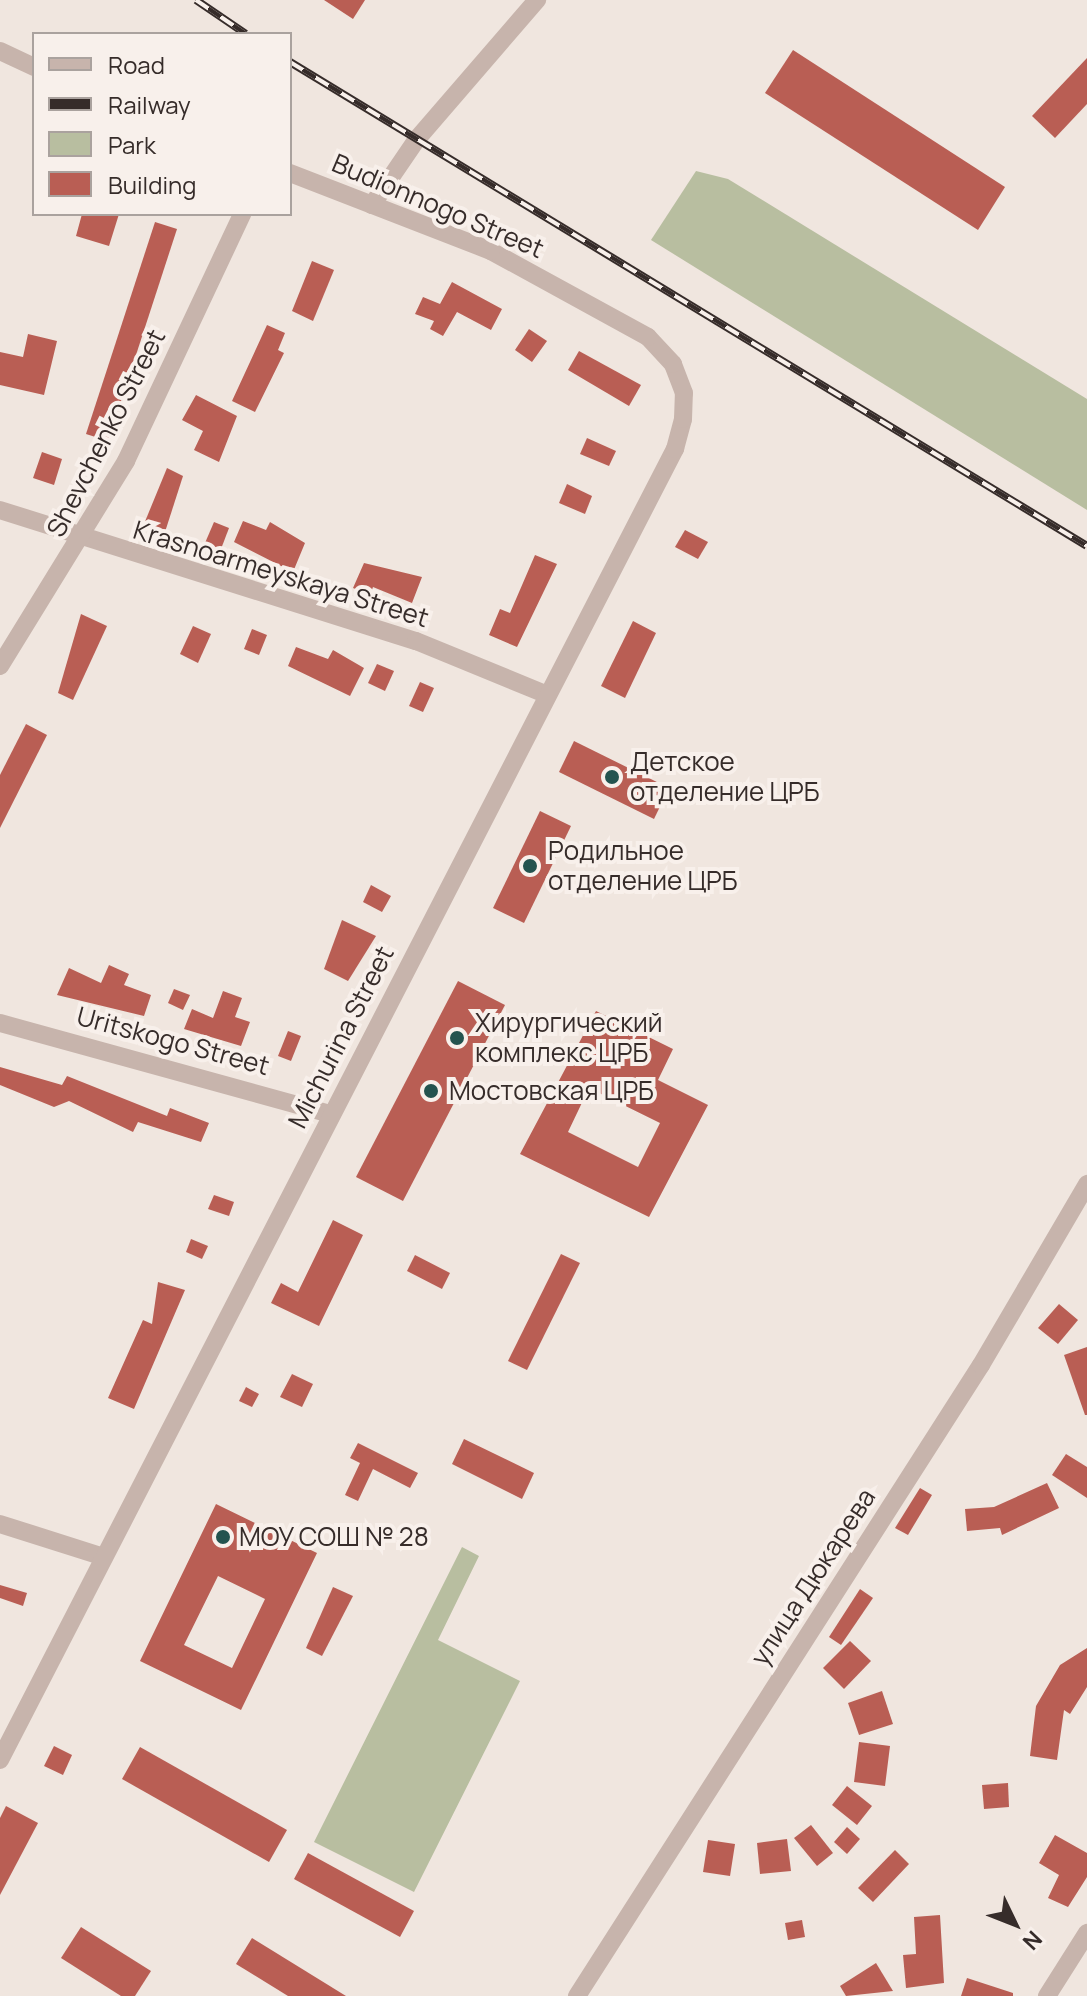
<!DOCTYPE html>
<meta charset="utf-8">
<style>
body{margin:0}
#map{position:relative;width:1087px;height:1996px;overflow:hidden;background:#f0e6df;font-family:Manrope,sans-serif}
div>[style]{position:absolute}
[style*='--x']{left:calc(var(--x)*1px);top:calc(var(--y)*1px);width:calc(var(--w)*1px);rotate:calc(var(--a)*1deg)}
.green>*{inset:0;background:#b8bea0}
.building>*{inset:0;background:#b95e54}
.minor>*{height:18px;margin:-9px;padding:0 9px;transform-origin:9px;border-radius:9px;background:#c7b4ac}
.rail>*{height:8px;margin-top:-4px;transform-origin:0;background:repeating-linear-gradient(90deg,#f8f0eb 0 15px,#362c2a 0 30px);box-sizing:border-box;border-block:2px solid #362c2a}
.dots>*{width:22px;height:22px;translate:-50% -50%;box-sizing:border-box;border:4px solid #f8f0eb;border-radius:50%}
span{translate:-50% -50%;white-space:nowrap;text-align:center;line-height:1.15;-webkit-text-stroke:8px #f8f0eb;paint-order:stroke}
.street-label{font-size:26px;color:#362c2a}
.poi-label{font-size:26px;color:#362c2a}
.left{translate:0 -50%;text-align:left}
.legend{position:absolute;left:32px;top:32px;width:260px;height:184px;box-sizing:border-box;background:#f8f0eb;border:2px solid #aaa29e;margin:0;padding:10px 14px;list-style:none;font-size:24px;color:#362c2a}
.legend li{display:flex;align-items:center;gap:16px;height:40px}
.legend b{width:40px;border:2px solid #aaa29e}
.north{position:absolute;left:975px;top:1884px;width:80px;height:80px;-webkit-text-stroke:6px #f8f0eb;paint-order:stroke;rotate:133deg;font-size:22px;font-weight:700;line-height:32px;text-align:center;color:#362c2a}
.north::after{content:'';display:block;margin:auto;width:28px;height:36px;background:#362c2a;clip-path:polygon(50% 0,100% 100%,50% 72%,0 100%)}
</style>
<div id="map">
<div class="green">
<div style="clip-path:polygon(696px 171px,728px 179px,1087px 399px,1087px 510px,651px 240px)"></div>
<div style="clip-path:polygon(462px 1547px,479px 1556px,438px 1640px,520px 1681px,414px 1892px,314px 1842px)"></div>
</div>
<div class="building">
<div style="clip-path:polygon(324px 0,365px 0,353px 19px)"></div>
<div style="clip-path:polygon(793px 50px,1005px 187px,978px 230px,765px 93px)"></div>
<div style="clip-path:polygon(1087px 58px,1087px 104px,1055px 138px,1032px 116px)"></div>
<div style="clip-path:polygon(82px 214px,119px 214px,109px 246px,76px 236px)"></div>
<div style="clip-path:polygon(155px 222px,177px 229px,108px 441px,86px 434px)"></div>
<div style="clip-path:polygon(312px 261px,334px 270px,313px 321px,292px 311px)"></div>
<div style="clip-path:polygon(452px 282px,502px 309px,491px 330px,457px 312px,443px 336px,430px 329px,434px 321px,415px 314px,423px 297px,440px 304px)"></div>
<div style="clip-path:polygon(267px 325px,285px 333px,278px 350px,284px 353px,255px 412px,232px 401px)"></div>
<div style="clip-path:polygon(529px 329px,547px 341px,532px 362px,515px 350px)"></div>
<div style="clip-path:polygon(28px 334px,57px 341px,44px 395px,0 385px,0 352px,23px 357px)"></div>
<div style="clip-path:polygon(579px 351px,641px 385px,629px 406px,568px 370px)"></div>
<div style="clip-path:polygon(196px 395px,237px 416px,219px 462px,194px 450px,203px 431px,182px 420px)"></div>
<div style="clip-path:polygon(587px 438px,616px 451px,609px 466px,580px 454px)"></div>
<div style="clip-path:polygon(42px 452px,62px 459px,54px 485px,33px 478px)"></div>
<div style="clip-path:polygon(167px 468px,183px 476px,165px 532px,144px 524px)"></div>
<div style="clip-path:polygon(567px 484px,592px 496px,585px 514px,559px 503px)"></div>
<div style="clip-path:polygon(243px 521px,266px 530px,270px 522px,305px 543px,293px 572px,234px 542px)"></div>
<div style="clip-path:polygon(214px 522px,229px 528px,221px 549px,205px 543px)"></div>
<div style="clip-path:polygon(685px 530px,708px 542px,698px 559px,675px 547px)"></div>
<div style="clip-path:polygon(535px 555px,557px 564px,517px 647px,489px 635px,500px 609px,510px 613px)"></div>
<div style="clip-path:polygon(364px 563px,422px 577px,412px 603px,373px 587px,370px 595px,353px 588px)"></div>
<div style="clip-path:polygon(81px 614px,107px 626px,73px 700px,58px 693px)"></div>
<div style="clip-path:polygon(633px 621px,656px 633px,625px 698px,601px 686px)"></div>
<div style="clip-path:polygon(193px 626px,211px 634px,198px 663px,180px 654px)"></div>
<div style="clip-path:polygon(252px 629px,267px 635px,259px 655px,244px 649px)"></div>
<div style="clip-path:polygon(296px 647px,328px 659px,333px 650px,364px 668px,350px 696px,288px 666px)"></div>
<div style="clip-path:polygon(377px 664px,394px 671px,385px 691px,368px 683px)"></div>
<div style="clip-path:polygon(420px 682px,434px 688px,423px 712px,409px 706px)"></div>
<div style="clip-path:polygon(26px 724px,47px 735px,0 828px,0 775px)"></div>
<div style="clip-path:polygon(574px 741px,669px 788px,654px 819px,559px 772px)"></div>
<div style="clip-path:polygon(540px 811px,571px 826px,524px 923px,493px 908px)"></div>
<div style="clip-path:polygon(371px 885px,391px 896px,382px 912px,363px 902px)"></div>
<div style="clip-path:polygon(342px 920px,376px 936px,348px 981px,324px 969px)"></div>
<div style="clip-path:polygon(109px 965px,129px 974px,124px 985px,151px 995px,144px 1016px,57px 995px,69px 968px,101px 983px)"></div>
<div style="clip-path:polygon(458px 981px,505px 1005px,403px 1201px,356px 1177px)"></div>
<div style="clip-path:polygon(174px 989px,190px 995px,183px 1010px,168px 1003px)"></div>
<div style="clip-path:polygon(223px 991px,242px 998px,235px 1017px,250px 1022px,241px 1046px,184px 1029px,192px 1009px,213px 1018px)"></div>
<div style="clip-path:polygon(evenodd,596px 1011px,673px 1049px,658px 1080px,708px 1105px,649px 1217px,520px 1154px,596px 1011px,589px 1088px,660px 1123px,638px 1167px,568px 1132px,589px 1088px)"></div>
<div style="clip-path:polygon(288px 1031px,301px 1036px,291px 1061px,278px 1056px)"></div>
<div style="clip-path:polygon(0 1067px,62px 1085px,67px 1076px,167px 1116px,170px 1108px,209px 1123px,201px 1142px,138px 1122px,133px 1132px,69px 1101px,54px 1107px,0 1085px)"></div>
<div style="clip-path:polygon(214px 1195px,234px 1202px,229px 1216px,208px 1209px)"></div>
<div style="clip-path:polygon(333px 1220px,363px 1235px,319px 1326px,271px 1303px,281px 1283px,298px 1292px)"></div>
<div style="clip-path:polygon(191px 1239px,208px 1246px,202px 1259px,186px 1252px)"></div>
<div style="clip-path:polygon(561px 1254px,580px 1263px,527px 1370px,508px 1361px)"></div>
<div style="clip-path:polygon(415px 1255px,450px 1273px,442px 1289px,407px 1271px)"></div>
<div style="clip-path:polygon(158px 1282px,185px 1290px,134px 1409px,108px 1398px,143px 1320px,152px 1324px)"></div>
<div style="clip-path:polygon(1059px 1304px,1078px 1320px,1058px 1344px,1038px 1328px)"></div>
<div style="clip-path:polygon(1087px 1347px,1087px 1415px,1085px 1415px,1064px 1355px)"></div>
<div style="clip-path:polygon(292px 1374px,313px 1384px,302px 1407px,280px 1397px)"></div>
<div style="clip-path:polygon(246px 1387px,259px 1394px,252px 1407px,239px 1401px)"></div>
<div style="clip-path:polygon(464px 1439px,534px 1473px,522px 1499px,452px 1464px)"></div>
<div style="clip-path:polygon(358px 1443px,418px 1473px,410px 1488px,373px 1469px,358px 1501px,345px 1495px,360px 1463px,350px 1458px)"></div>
<div style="clip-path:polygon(1066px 1454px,1087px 1467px,1087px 1498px,1052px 1475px)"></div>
<div style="clip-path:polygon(1047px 1483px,1059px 1508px,1002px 1535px,1000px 1528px,967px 1531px,965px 1509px,994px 1507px)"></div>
<div style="clip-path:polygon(920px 1488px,932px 1495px,908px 1535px,895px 1528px)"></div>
<div style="clip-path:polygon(evenodd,216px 1504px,317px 1553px,241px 1710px,140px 1661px,216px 1504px,218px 1576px,265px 1599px,232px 1668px,184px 1645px,218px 1576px)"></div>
<div style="clip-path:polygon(0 1585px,27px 1593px,23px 1606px,0 1598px)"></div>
<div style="clip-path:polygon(333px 1587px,353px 1596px,322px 1656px,306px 1648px)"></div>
<div style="clip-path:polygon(860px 1589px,873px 1598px,841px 1645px,829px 1637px)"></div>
<div style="clip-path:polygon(850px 1641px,871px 1661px,844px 1689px,823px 1668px)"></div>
<div style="clip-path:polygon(1087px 1648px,1087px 1687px,1070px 1714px,1064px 1710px,1057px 1760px,1030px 1756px,1036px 1706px,1060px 1665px)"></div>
<div style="clip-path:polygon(882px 1691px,893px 1724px,859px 1735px,848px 1703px)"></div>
<div style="clip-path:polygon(859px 1742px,890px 1746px,885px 1786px,854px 1782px)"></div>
<div style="clip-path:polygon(54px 1746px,72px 1755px,63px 1775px,44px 1766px)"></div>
<div style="clip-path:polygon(140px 1747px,287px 1830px,269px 1862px,122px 1779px)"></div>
<div style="clip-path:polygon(1008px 1783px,1009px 1807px,984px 1809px,982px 1785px)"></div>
<div style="clip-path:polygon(847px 1786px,872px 1806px,857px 1825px,832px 1805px)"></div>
<div style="clip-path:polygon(6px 1806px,38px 1823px,0 1895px,0 1818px)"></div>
<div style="clip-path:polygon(811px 1825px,833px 1853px,817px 1866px,794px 1838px)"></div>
<div style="clip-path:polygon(847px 1827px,860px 1839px,847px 1854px,834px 1842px)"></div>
<div style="clip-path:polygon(1055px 1835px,1087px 1853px,1087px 1877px,1068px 1907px,1048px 1898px,1059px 1875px,1039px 1863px)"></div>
<div style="clip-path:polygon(787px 1839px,791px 1871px,760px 1874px,757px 1843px)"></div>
<div style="clip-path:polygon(708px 1840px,735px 1844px,730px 1876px,703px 1872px)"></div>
<div style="clip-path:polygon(895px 1850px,909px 1864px,873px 1902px,858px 1888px)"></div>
<div style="clip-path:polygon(308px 1853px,414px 1911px,400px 1937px,294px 1879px)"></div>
<div style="clip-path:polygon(940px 1915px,944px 1983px,906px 1988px,903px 1955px,916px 1954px,914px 1917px)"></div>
<div style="clip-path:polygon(802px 1920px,805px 1937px,788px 1940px,785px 1923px)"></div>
<div style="clip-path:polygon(81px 1927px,151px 1971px,135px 1996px,121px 1996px,61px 1958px)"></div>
<div style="clip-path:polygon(252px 1938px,346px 1996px,288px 1996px,236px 1964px)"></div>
<div style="clip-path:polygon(876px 1963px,893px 1991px,846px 1996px,840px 1986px)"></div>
<div style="clip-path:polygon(967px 1978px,1013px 1993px,1013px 1996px,961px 1996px)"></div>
</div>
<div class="minor">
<div style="--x:0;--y:51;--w:38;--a:25"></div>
<div style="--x:372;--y:205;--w:80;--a:-55.7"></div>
<div style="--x:417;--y:139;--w:184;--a:-49.2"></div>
<div style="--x:0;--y:510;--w:436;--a:17.5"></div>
<div style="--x:416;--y:641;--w:139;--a:22.3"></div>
<div style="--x:0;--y:666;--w:241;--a:-58.4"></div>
<div style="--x:126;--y:461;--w:273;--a:-64.8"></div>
<div style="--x:0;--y:1023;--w:343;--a:15.4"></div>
<div style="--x:0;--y:1524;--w:109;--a:17.6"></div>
<div style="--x:0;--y:1760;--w:1475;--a:-62.76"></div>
<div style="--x:675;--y:449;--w:31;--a:-75"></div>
<div style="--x:683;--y:419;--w:26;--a:-88"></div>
<div style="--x:684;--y:393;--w:31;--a:-111"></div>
<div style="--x:673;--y:364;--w:37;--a:-133"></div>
<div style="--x:648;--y:337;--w:179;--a:-151.3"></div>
<div style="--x:491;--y:251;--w:216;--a:-158.8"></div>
<div style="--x:577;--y:1996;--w:749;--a:-57.37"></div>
<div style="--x:981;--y:1365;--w:210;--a:-59.6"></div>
<div style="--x:1047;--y:1996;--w:75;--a:-57.6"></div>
</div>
<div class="rail">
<div style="--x:196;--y:0;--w:60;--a:34.2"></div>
<div style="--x:290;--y:62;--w:932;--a:31.27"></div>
</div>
<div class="dots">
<div style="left:612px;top:777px;background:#24534f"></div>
<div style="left:530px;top:866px;background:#24534f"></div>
<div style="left:457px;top:1038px;background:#24534f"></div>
<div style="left:431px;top:1091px;background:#24534f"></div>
<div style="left:223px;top:1537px;background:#24534f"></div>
</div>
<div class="street-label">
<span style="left:438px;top:206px;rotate:23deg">Budionnogo Street</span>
<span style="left:106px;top:433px;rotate:-63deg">Shevchenko Street</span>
<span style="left:281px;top:574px;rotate:17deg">Krasnoarmeyskaya Street</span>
<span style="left:341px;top:1037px;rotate:-63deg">Michurina Street</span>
<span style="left:173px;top:1041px;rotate:15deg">Uritskogo Street</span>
<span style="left:813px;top:1577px;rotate:-57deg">улица Дюкарева</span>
</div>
<div class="poi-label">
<span class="left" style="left:630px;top:777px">Детское<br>отделение ЦРБ</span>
<span class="left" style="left:548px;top:866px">Родильное<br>отделение ЦРБ</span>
<span class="left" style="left:475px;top:1038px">Хирургический<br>комплекс ЦРБ</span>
<span class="left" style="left:449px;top:1091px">Мостовская ЦРБ</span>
<span class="left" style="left:239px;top:1537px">МОУ СОШ № 28</span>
</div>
<ul class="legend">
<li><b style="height:10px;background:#c7b4ac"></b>Road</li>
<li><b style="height:10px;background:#362c2a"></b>Railway</li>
<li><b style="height:22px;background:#b8bea0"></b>Park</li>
<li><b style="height:22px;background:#b95e54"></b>Building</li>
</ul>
<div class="north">N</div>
</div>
